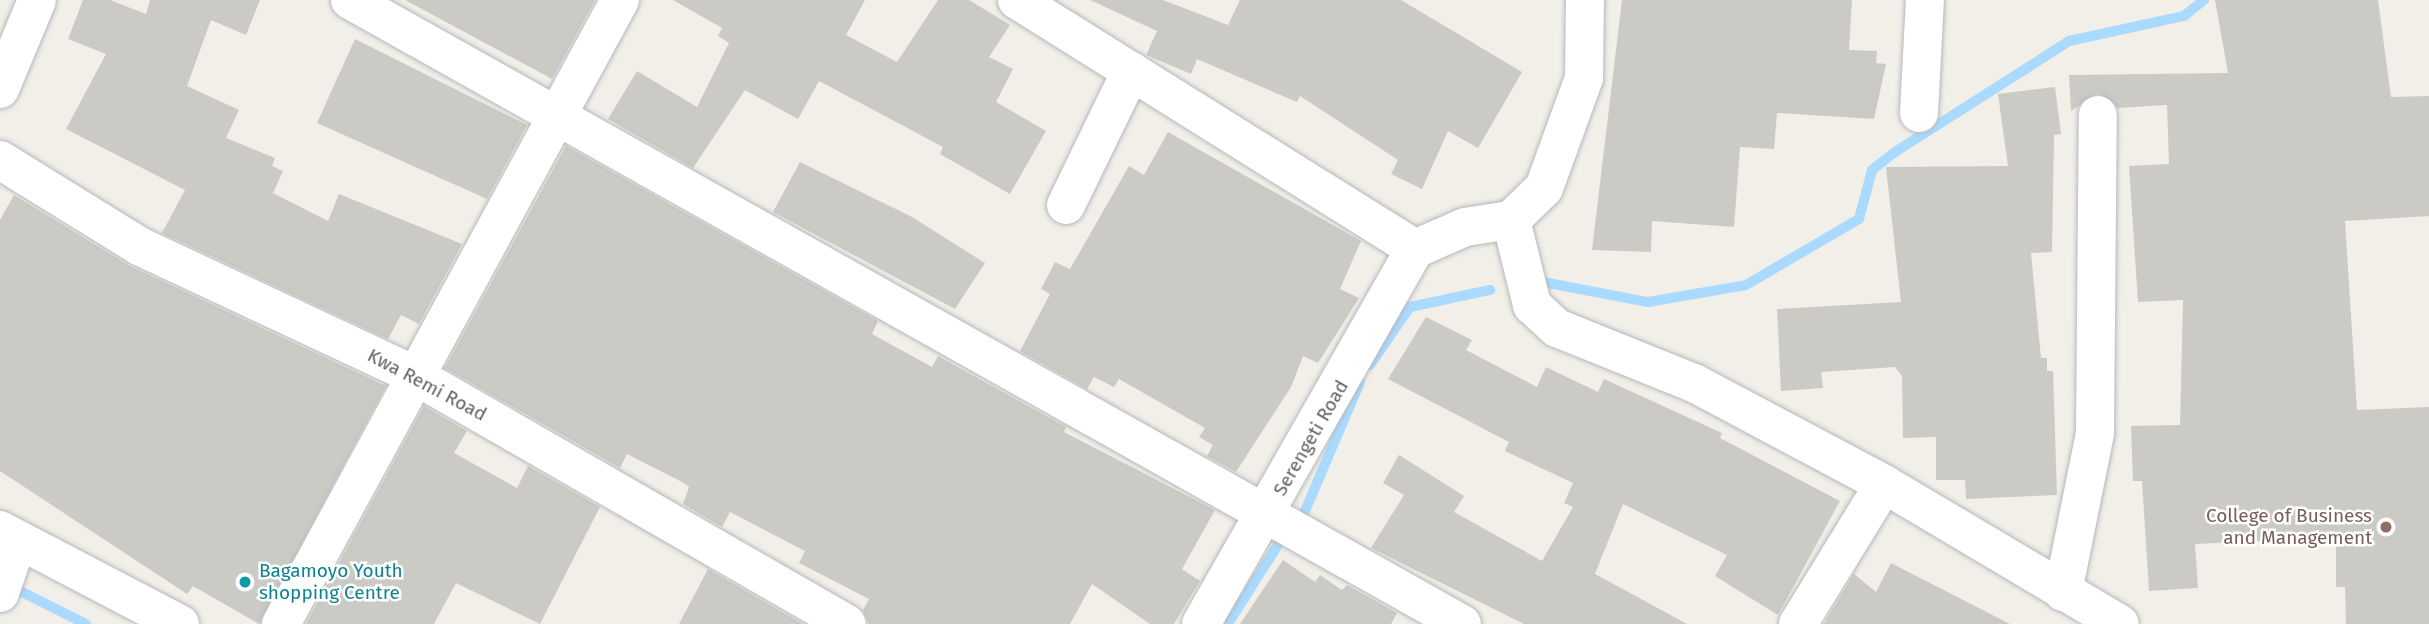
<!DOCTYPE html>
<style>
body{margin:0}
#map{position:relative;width:2429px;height:624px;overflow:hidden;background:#f1efe8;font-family:"Fira Sans",sans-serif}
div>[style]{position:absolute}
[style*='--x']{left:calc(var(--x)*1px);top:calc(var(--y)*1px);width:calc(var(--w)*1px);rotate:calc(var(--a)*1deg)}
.stream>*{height:10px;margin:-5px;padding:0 5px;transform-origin:5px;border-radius:5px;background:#aadaff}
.building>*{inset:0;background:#cccac5}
.roads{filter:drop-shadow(0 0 2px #b5b8bc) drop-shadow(0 0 2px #b5b8bc)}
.minor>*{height:38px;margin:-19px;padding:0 19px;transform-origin:19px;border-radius:19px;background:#fff}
.dots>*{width:19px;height:19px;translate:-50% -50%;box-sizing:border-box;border:4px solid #fff;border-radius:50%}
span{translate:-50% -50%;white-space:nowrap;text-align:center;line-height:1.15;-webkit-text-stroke:5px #fff;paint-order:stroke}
.street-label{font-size:19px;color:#5f6368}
.education-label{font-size:19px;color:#785e54}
.right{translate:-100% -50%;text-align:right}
.culture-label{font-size:19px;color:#0d838f}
.left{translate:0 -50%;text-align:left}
</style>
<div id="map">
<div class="stream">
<div style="--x:1543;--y:282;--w:107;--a:10.8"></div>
<div style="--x:1648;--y:302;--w:99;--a:-9.8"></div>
<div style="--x:1746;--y:285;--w:131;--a:-30.3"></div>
<div style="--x:1859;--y:219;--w:51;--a:-75.1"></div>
<div style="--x:1872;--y:170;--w:29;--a:-38"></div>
<div style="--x:1895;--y:152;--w:206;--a:-32.5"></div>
<div style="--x:2069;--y:41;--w:118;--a:-12.3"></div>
<div style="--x:2184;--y:16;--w:26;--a:-39"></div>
<div style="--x:1370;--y:365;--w:70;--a:-55.4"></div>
<div style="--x:1410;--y:307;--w:82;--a:-12"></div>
<div style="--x:1305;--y:511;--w:140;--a:-66.9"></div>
<div style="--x:10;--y:586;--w:85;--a:26.6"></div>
<div style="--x:1228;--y:624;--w:109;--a:-57.8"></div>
</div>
<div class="building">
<div style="clip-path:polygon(83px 0,110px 0,146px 14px,150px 0,260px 0,246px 35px,211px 20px,187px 86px,239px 110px,226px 138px,275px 158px,272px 166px,283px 171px,273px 193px,328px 221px,339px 194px,462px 244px,419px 324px,401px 315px,388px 339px,162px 233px,185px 190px,66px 129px,106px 54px,68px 39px)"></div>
<div style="clip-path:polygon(405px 0,595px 0,552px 79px)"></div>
<div style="clip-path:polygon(673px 0,865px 0,846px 35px,897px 62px,938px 0,969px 0,1010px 25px,989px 57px,1013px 69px,996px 102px,1046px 131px,1010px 194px,940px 154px,943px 147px,819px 81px,798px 119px,745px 90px,693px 168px,608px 119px,637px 71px,697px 107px,729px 43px,718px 36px,722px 28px)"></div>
<div style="clip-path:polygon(1090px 0,1163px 0,1228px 25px,1240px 0,1401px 0,1522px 72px,1478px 148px,1448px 131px,1422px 189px,1391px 174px,1398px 160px,1300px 96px,1297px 102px,1197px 59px,1191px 74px,1146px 55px,1157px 31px)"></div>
<div style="clip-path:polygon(1622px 0,1852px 0,1849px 50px,1877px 51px,1876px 63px,1886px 64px,1874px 119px,1777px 113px,1774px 149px,1740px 147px,1734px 227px,1652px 221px,1651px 252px,1592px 250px)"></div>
<div style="clip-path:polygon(2215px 0,2378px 0,2391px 97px,2429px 96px,2429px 216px,2345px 221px,2357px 410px,2429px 407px,2429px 624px,2346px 624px,2345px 587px,2336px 587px,2336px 537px,2195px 544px,2198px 588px,2149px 591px,2142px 481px,2133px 481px,2131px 426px,2180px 425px,2183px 300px,2138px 302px,2129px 166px,2169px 164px,2167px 105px,2118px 108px,2098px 93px,2071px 111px,2069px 75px,2228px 73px)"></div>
<div style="clip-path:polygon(355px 39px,527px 125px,487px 199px,317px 123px)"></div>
<div style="clip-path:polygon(2055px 87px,2061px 134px,2054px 135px,2052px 252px,2031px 253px,2041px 358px,2047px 358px,2047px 371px,2053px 371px,2057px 495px,1966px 499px,1965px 480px,1936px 480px,1936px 437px,1903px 438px,1902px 376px,1895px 367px,1821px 372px,1823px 388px,1781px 391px,1777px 309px,1901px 302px,1886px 167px,2008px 166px,1998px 94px)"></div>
<div style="clip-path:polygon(1168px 132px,1361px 241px,1340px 289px,1359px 298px,1318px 363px,1303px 356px,1291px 387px,1236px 472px,1207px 456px,1213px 445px,1199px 437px,1205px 428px,1119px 379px,1114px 387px,1094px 377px,1087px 389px,1020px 351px,1050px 294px,1041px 289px,1055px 262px,1070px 269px,1129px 166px,1144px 175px)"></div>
<div style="clip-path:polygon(566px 146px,878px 321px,872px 334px,932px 367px,938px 356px,1066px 427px,1064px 432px,1215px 510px,1182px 569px,1200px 581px,1174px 624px,1150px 624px,1092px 584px,1070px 624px,869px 624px,863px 610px,869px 599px,799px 563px,805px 551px,730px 512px,722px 527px,683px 504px,689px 487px,682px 482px,627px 454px,620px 468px,445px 368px)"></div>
<div style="clip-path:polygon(800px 162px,912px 217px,985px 263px,955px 309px,773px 212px)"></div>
<div style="clip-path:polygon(14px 195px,130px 266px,386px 386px,259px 624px,193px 586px,187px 594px,0 471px,0 220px)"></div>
<div style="clip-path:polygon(1426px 317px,1472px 340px,1466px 350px,1537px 387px,1546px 367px,1598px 392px,1604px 379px,1722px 433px,1720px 438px,1840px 501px,1778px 615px,1715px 576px,1727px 555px,1623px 504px,1595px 574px,1687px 624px,1524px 624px,1371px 548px,1404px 495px,1383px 483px,1399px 455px,1464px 496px,1454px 512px,1542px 561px,1573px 507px,1564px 503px,1573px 483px,1505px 451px,1509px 442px,1388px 379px)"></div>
<div style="clip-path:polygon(424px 406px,467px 431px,454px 453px,517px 488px,528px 466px,600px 507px,540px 624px,456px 583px,434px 624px,306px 624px)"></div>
<div style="clip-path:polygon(1283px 560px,1315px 582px,1320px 575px,1342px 590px,1347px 585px,1397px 613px,1391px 624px,1240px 624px)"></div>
<div style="clip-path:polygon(1891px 563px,2010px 624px,1824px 624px,1854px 574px,1876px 592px)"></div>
<div style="clip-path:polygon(708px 569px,803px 624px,679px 624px)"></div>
</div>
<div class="roads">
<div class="minor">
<div style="--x:350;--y:0;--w:1275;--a:29.3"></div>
<div style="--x:1017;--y:0;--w:469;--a:32"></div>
<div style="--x:0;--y:89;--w:96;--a:-67.4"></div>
<div style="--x:1919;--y:113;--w:113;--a:-87"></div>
<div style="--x:0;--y:160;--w:163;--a:31.7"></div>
<div style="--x:139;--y:246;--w:304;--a:25.1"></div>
<div style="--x:414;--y:375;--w:499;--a:29.9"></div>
<div style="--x:1066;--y:205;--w:149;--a:-64.1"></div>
<div style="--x:1511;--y:220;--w:88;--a:76.1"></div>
<div style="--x:1532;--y:305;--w:34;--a:43"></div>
<div style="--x:1557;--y:328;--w:148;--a:21.9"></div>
<div style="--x:1694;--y:383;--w:215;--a:28"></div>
<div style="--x:1884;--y:484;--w:274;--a:30.7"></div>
<div style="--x:1415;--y:249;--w:55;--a:-23.7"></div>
<div style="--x:1465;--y:227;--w:47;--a:-8.7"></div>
<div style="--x:1511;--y:220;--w:46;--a:-44.1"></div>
<div style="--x:1544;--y:188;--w:117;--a:-70"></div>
<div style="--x:1584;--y:78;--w:78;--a:-89.3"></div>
<div style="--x:0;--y:530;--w:203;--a:27.6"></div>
<div style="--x:2063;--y:592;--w:162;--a:-78.6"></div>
<div style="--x:2095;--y:433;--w:318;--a:-89.5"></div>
<div style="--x:0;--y:593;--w:56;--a:-71.2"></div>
<div style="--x:281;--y:624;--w:710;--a:-61.49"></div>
<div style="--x:1201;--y:624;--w:432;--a:-60.3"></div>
<div style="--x:1798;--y:624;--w:164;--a:-58.4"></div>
</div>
</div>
<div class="dots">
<div style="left:2386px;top:527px;background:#8d6e63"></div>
<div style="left:245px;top:582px;background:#0f9aa8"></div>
</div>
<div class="street-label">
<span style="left:427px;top:385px;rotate:28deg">Kwa Remi Road</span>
<span style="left:1311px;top:438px;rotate:-60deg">Serengeti Road</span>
</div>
<div class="education-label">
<span class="right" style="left:2372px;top:527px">College of Business<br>and Management</span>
</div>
<div class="culture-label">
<span class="left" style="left:259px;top:582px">Bagamoyo Youth<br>shopping Centre</span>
</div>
</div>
